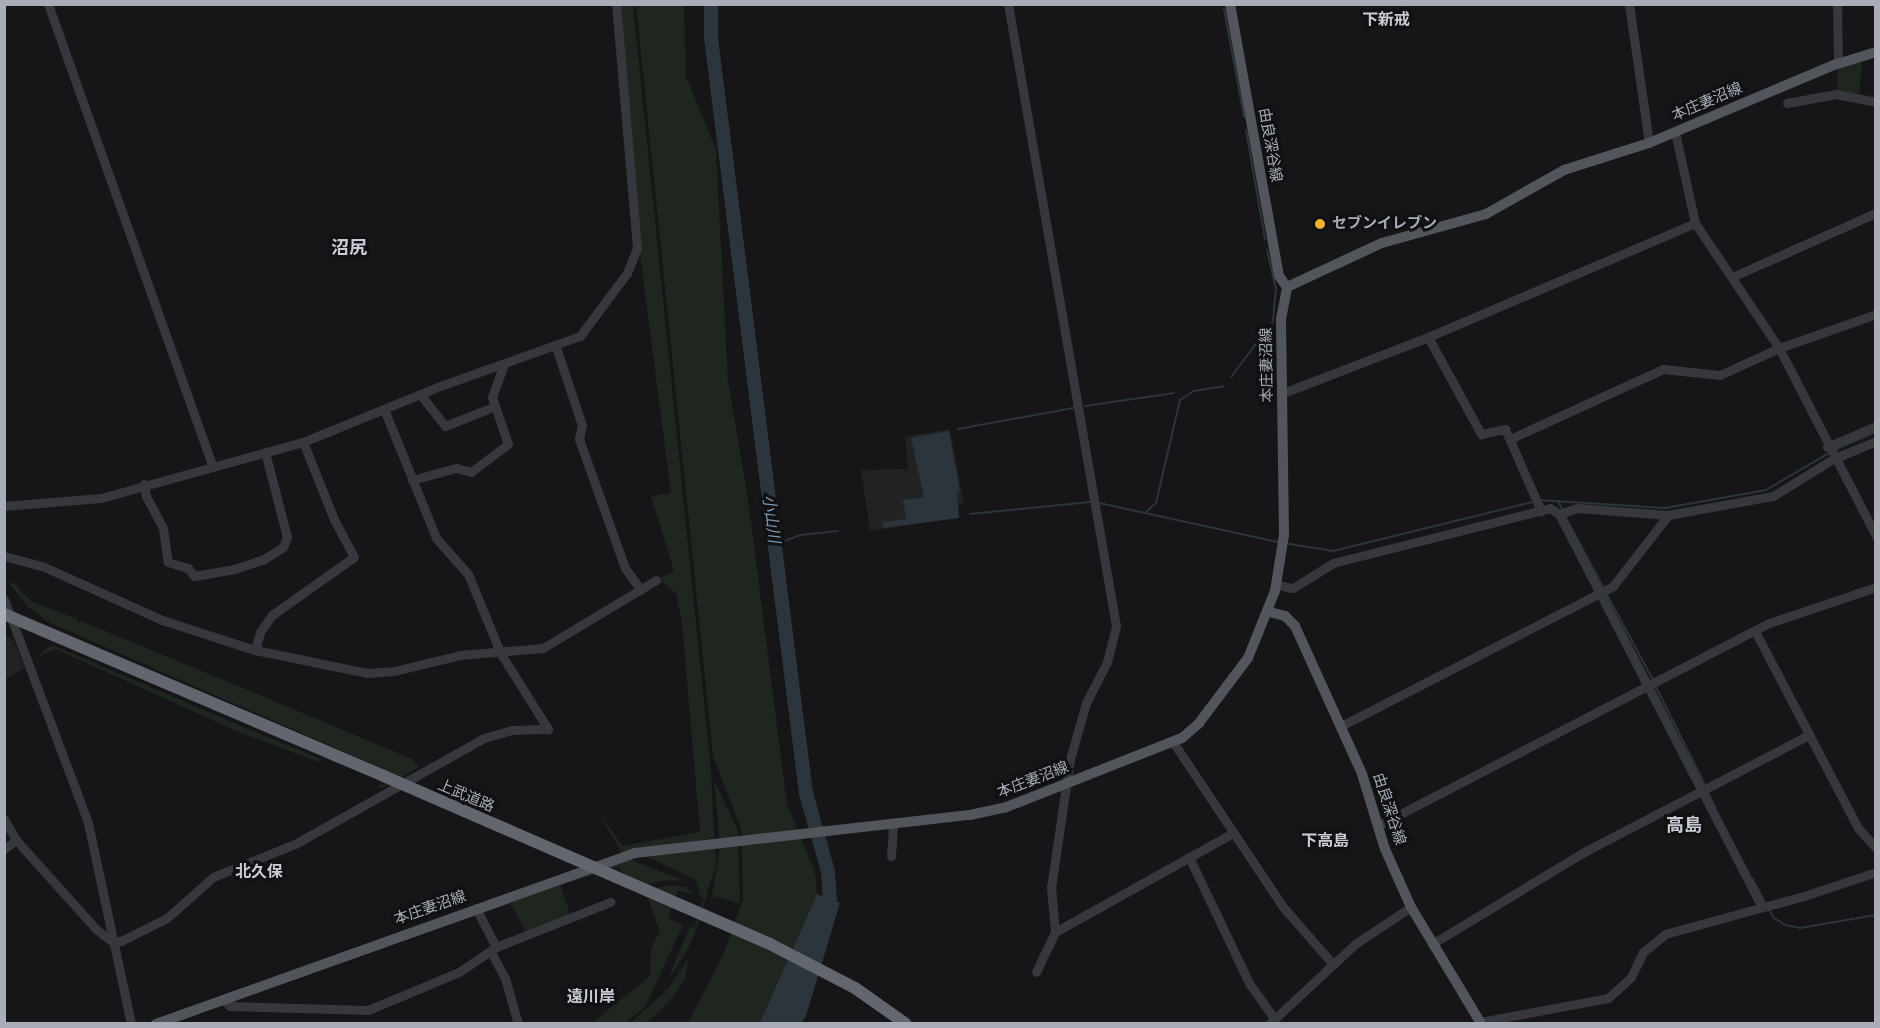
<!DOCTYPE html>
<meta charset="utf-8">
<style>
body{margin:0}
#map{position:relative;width:1880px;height:1028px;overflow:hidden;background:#161618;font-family:"Roboto Condensed","Noto Sans JP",sans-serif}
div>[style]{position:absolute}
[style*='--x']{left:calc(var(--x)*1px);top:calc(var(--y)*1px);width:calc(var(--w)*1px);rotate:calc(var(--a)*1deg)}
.built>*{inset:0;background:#222225}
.green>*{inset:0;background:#1e261f}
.water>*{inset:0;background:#2c353c}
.stream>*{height:2px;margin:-1px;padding:0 1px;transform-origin:1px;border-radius:1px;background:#2c353c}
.river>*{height:14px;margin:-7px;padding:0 7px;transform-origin:7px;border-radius:7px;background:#2c353c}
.minor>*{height:9px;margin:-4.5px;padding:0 4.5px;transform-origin:4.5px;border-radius:4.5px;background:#37383d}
.major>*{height:10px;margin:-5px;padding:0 5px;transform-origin:5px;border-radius:5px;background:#53555c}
.highway>*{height:12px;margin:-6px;padding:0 6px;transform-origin:6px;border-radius:6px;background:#63666e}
.highway-bridge>*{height:12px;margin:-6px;padding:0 6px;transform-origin:6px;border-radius:6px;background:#63666e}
.dots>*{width:16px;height:16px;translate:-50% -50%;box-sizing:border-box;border:3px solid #111113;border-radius:50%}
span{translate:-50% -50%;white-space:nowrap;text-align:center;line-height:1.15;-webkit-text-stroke:6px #111113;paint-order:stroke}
.street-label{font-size:15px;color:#a8adb8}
.poi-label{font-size:15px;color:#a8adb8;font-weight:700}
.left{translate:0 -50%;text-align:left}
.neighbourhood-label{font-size:16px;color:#c9ccd4;font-weight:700}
.water-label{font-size:16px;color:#7f9bb3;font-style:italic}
.quarter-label{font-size:18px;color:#c9ccd4;font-weight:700}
.frame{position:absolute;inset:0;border:6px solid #a8adb8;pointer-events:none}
</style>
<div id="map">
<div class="built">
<div style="clip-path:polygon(950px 429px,964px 504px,959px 505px,959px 517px,870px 531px,861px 470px,908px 469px,905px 437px)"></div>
<div style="clip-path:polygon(5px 636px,13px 640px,24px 668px,5px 679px)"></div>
</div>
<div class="green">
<div style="clip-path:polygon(633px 4px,711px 770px,714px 838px,622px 853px,598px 812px,623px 846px,700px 832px,682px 622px,676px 593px,658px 579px,674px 571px,651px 496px,671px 493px,640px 254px,619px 5px)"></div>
<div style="clip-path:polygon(636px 5px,684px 5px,686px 76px,716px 150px,728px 381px,749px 506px,787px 805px,815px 872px,817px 894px,759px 1023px,688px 1023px,724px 953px,743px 899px,741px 829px,713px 756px)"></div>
<div style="clip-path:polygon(1862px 60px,1859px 97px,1837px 92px,1838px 69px)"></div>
<div style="clip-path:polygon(13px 582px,31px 601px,77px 619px,79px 624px,81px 621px,255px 693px,412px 759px,419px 767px,382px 788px,378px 787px,380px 783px,385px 785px,390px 774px,381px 768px,48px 622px,27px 606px,10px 584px)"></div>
<div style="clip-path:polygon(55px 646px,248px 729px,321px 759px,319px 762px,241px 733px,55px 649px,38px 657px,48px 647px)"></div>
<div style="clip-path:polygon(714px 780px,738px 831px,740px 899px,739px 903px,713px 896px,710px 907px,720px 845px)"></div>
<div style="clip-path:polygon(715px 847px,716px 864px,697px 927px,688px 949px,666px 984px,690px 926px,694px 928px,704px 898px,700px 896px,696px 880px,646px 856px)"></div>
<div style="clip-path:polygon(629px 859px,682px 880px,658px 881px,637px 890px,619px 867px,560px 885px,570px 914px,526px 932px,509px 901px)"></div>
<div style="clip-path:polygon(669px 885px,686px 887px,693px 894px,678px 891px,668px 918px,683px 925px,645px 1007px,625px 1023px,591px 1024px,650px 976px,651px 948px,660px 931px,645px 891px)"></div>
<div style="clip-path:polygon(688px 959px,685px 980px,666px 1005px,646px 1023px,630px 1023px,669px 988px)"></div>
</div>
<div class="water">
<div style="clip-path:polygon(949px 431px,960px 492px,957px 493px,959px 518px,883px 528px,883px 522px,906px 519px,903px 500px,924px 497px,911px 438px)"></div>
<div style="clip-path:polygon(817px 894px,840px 903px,806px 1016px,801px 1023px,759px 1024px)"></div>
</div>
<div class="stream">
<div style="--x:1224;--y:9;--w:110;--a:79.5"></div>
<div style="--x:1246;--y:130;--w:111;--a:80.1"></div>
<div style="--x:1231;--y:377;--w:70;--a:-53.1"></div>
<div style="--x:1273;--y:321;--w:32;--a:-85"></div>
<div style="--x:1276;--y:289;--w:40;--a:-103"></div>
<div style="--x:1085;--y:406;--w:90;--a:-8.3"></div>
<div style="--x:958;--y:429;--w:117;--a:-10.3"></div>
<div style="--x:1834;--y:450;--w:46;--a:-23.2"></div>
<div style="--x:1538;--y:500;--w:127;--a:3.6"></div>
<div style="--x:1665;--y:508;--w:103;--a:-10.1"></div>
<div style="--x:1766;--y:490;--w:73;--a:-30.4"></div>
<div style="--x:1558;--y:501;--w:11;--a:63"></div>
<div style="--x:1099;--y:503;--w:183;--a:12.3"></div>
<div style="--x:1147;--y:511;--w:12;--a:-42"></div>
<div style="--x:1156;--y:503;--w:106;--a:-76.9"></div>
<div style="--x:1180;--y:400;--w:17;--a:-33"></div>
<div style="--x:1194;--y:391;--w:30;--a:-9"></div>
<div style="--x:970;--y:514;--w:121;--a:-5.7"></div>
<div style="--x:1565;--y:516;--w:81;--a:61.8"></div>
<div style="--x:1289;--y:544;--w:45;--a:9"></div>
<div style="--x:1333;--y:551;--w:206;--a:-13.8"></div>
<div style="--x:773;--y:545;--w:29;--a:-20"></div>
<div style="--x:800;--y:535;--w:38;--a:-6"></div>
<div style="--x:1606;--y:593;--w:99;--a:61.6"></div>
<div style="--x:1655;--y:685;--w:112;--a:63.4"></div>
<div style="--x:1707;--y:790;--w:19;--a:65"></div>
<div style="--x:1752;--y:878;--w:27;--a:62"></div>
<div style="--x:1768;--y:907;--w:11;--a:63"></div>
<div style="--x:1773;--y:917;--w:14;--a:34"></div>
<div style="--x:1785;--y:925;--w:15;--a:11"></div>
<div style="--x:1800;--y:928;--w:77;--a:-9.7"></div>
</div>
<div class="river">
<div style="--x:711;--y:4;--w:34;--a:90"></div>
<div style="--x:711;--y:38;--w:761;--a:82.83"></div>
<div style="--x:806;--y:793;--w:82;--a:74.4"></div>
<div style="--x:828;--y:872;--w:29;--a:86"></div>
<div style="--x:830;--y:901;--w:19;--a:106"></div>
</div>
<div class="minor">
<div style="--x:48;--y:4;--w:489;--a:70.4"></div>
<div style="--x:1008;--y:4;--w:631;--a:80.15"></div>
<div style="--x:1116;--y:626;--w:37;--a:104"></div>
<div style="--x:1107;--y:662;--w:46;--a:117.1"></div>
<div style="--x:1086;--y:703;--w:58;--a:105.9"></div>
<div style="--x:1070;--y:759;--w:129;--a:98.4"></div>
<div style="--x:1051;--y:887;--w:45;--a:84.9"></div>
<div style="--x:1055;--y:932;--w:44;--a:115.4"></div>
<div style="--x:1629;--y:4;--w:140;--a:81.8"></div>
<div style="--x:1837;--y:4;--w:60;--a:89"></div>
<div style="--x:1787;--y:103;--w:50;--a:-10.4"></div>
<div style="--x:1836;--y:94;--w:41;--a:11.3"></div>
<div style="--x:1675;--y:132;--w:93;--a:77.6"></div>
<div style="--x:1695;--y:223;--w:151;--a:56.1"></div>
<div style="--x:1779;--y:348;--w:212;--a:62.7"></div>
<div style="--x:1732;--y:277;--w:158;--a:-24"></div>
<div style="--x:1428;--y:337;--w:111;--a:61.3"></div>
<div style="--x:1481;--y:434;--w:25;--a:-12"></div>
<div style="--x:1505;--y:429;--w:90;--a:66.3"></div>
<div style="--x:556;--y:347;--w:82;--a:71.6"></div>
<div style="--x:582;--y:425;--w:14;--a:102"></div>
<div style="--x:579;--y:439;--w:137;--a:70.4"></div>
<div style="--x:625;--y:568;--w:27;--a:54"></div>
<div style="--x:1283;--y:393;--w:155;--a:-21.1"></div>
<div style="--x:1428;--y:337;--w:290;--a:-23.1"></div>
<div style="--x:420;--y:394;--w:41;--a:52"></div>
<div style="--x:445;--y:426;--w:52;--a:-21.6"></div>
<div style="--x:384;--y:409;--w:139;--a:68"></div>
<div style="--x:436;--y:538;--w:48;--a:48.4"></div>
<div style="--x:468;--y:574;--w:87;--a:67.6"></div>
<div style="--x:501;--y:654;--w:89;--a:57.9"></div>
<div style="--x:1510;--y:439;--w:168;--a:-24.6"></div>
<div style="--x:1663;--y:369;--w:57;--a:6"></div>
<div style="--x:1720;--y:375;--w:65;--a:-24.6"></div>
<div style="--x:1779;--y:348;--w:103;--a:-19.3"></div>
<div style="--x:1827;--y:447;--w:53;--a:-23.2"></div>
<div style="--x:412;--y:480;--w:46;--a:-15.3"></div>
<div style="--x:456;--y:468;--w:16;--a:15"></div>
<div style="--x:471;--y:472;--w:46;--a:-37.1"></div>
<div style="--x:508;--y:444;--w:50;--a:-108.8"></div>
<div style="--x:492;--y:397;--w:35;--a:-70"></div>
<div style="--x:144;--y:484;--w:12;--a:81"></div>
<div style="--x:146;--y:496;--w:36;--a:62"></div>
<div style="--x:163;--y:528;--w:34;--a:82"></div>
<div style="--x:168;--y:562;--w:21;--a:17"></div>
<div style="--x:188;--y:568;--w:10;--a:53"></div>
<div style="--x:194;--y:576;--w:41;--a:-9.9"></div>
<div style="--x:234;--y:569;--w:32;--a:-18"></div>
<div style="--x:264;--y:559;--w:22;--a:-32"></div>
<div style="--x:283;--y:547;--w:11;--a:-68"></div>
<div style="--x:287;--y:537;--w:88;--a:-104.5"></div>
<div style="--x:4;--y:506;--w:97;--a:-4.7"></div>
<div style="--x:101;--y:498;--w:210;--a:-15.5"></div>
<div style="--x:303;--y:442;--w:151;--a:-22.2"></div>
<div style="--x:443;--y:385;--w:145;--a:-19.7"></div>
<div style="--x:580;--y:336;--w:79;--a:-53.3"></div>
<div style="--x:627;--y:273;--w:27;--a:-68"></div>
<div style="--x:637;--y:248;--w:245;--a:-94.9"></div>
<div style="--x:1559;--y:514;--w:442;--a:62.7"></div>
<div style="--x:4;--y:556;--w:39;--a:15"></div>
<div style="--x:42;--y:566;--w:132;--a:24.2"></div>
<div style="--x:162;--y:620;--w:98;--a:17.9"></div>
<div style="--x:255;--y:650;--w:114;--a:11.6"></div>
<div style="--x:367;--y:673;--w:27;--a:-4"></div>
<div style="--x:394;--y:671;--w:68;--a:-13.6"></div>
<div style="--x:460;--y:655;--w:83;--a:-4.8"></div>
<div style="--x:543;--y:648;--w:132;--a:-31"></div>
<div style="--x:1277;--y:585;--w:16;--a:11"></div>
<div style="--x:1293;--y:588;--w:47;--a:-32"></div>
<div style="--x:1333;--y:563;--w:224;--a:-14.2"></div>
<div style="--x:1550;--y:508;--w:11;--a:34"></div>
<div style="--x:1559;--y:514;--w:19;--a:-18"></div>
<div style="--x:1577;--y:508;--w:91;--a:4.4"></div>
<div style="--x:1668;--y:515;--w:107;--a:-10.3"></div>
<div style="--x:1773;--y:496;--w:70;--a:-31.7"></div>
<div style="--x:1833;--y:459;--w:47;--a:-22.7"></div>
<div style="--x:4;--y:599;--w:239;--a:69.4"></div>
<div style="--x:88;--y:823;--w:206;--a:77.9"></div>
<div style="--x:1755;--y:631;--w:222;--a:62.4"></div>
<div style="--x:1858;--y:828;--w:27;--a:48"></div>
<div style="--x:255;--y:650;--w:19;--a:-74"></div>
<div style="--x:260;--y:632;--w:21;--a:-55"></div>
<div style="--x:272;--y:615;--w:100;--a:-35.3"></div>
<div style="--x:354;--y:557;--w:40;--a:-118"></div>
<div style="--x:335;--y:522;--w:86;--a:-111.8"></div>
<div style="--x:1341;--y:726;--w:306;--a:-27.2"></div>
<div style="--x:1613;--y:586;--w:90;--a:-52.2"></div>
<div style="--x:1173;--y:742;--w:198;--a:56.3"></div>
<div style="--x:1283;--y:907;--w:74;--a:48.8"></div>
<div style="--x:4;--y:819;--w:24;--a:60"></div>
<div style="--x:16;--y:840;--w:121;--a:48"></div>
<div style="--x:97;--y:930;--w:20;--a:37"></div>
<div style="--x:113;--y:942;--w:8;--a:-7"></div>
<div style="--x:121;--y:941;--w:51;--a:-26.6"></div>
<div style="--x:167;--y:918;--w:62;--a:-41.7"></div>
<div style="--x:213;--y:877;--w:88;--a:-21.9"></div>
<div style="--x:295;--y:844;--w:217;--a:-29.3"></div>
<div style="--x:484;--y:738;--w:29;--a:-16"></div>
<div style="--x:512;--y:730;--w:36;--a:-2"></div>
<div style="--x:1379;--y:825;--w:439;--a:-27.4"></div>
<div style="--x:1769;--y:623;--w:113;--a:-18.6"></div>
<div style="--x:4;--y:849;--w:15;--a:-37"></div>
<div style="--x:891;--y:856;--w:31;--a:-86"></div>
<div style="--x:1189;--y:857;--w:140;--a:64.5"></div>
<div style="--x:1249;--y:983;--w:43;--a:54.5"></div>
<div style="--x:476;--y:908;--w:44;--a:62.9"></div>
<div style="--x:1055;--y:932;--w:201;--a:-29.1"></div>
<div style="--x:1432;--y:944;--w:178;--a:-31.2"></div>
<div style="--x:1584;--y:852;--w:251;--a:-27.5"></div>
<div style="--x:491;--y:952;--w:30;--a:62"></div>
<div style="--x:505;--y:978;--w:48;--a:74.2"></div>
<div style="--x:222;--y:999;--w:11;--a:41"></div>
<div style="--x:230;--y:1006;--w:138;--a:1.7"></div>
<div style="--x:368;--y:1010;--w:99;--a:-22.7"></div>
<div style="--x:459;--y:972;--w:45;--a:-34"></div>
<div style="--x:496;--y:947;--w:123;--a:-21.5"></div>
<div style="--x:1480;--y:1022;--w:130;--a:-10.6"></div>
<div style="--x:1608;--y:998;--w:31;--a:-42"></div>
<div style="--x:1631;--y:977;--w:28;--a:-64"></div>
<div style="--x:1643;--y:952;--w:28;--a:-39"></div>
<div style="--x:1665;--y:934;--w:144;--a:-15.3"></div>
<div style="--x:1804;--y:896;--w:76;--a:-18.4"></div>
<div style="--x:1269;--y:1024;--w:117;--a:-42.9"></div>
<div style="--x:1355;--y:944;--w:67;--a:-33.5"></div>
</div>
<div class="major">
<div style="--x:1230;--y:4;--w:276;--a:79.8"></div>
<div style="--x:1279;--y:276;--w:14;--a:54"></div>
<div style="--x:1270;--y:612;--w:16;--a:15"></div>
<div style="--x:1285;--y:616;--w:14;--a:45"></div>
<div style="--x:1295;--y:626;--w:162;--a:65.6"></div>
<div style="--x:1362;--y:774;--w:78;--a:73"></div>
<div style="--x:1385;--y:849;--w:64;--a:65.9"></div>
<div style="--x:1411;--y:907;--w:134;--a:59"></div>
<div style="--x:156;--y:1024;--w:509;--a:-19.65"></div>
<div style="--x:635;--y:853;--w:337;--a:-6.5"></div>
<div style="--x:970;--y:815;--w:35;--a:-12"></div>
<div style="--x:1004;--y:808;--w:191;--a:-21.5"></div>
<div style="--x:1182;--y:738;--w:23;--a:-41"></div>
<div style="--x:1199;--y:723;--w:81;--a:-53"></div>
<div style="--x:1248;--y:658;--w:72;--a:-68.1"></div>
<div style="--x:1275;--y:591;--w:57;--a:-80.9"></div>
<div style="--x:1284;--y:535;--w:216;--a:-90.8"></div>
<div style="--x:1281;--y:319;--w:33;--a:-79"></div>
<div style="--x:1287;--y:287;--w:105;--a:-24.9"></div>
<div style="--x:1382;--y:243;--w:108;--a:-15.6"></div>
<div style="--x:1486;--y:214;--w:90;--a:-29.4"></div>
<div style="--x:1564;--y:170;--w:89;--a:-17.6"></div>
<div style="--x:1649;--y:143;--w:201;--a:-22.9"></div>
<div style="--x:1834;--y:65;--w:44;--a:-17.2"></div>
</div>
<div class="highway">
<div style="--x:4;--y:614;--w:415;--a:23.1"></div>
</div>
<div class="highway-bridge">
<div style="--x:386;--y:777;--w:419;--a:23.5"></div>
<div style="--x:770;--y:944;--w:96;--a:27.4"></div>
<div style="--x:855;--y:988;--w:62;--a:35.2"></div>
</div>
<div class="dots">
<div style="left:1320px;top:224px;background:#f2b134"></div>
</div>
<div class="street-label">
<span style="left:1707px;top:102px;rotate:-23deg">本庄妻沼線</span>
<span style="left:1270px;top:145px;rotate:80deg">由良深谷線</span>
<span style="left:1267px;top:365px;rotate:-91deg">本庄妻沼線</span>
<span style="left:1033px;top:780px;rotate:-21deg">本庄妻沼線</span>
<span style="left:466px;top:796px;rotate:23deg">上武道路</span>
<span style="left:1389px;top:809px;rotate:72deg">由良深谷線</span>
<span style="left:430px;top:908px;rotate:-19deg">本庄妻沼線</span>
</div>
<div class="poi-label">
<span class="left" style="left:1332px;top:224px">セブンイレブン</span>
</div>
<div class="neighbourhood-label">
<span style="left:1386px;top:20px">下新戒</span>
<span style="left:1325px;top:841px">下高島</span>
<span style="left:259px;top:872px">北久保</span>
<span style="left:591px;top:997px">遠川岸</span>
</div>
<div class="water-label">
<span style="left:771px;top:519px;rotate:83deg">小山川</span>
</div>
<div class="quarter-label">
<span style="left:349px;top:248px">沼尻</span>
<span style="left:1684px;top:825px">高島</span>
</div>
<div class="frame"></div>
</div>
